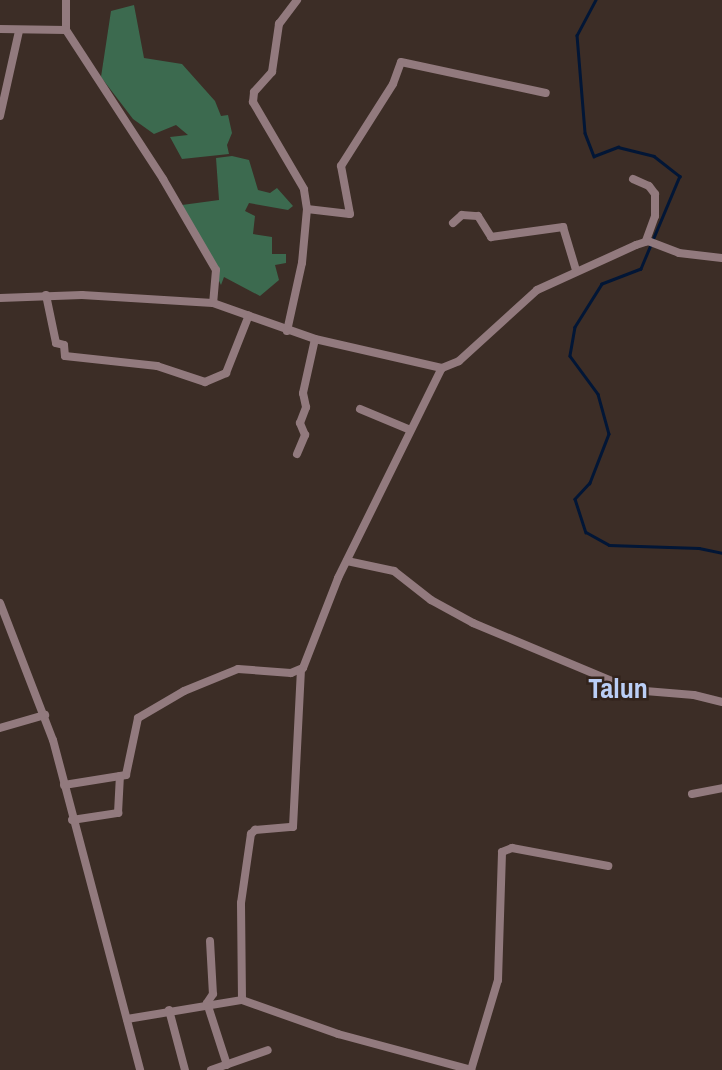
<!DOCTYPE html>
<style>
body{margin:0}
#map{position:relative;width:722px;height:1070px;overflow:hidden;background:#3c2d26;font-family:"Archivo Narrow",sans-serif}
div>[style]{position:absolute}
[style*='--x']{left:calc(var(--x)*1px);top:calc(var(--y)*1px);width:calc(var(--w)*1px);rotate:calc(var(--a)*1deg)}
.forest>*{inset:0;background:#3c6a4f}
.stream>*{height:2.5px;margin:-1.25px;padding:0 1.25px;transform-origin:1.25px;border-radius:1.25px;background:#021636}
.minor>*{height:8px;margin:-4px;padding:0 4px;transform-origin:4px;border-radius:4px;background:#927a7e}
span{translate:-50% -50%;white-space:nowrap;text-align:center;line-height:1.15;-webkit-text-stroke:5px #32231c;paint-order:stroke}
.quarter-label{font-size:28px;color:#bacef6;font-weight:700}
</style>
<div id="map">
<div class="forest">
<div style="clip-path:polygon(134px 5px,144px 58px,182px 64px,215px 101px,221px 116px,228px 115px,232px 133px,227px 145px,229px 154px,182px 159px,170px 137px,188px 135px,176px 125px,154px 134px,133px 119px,101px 77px,111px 11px)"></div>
<div style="clip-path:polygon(232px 156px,249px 160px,258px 190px,270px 193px,277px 188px,293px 206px,288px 210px,249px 203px,245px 211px,255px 216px,253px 234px,272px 237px,272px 254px,286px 254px,286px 263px,275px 265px,279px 280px,260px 296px,224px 277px,221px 285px,182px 205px,219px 200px,216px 158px)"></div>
</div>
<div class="stream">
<div style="--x:596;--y:0;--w:40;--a:118"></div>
<div style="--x:577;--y:35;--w:98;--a:85.3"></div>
<div style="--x:585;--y:133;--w:25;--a:69"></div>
<div style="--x:594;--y:156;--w:26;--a:-21"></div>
<div style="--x:618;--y:147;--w:37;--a:14"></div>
<div style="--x:654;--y:156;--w:33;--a:38"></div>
<div style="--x:680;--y:176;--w:101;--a:112.8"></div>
<div style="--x:641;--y:269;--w:42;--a:159"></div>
<div style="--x:602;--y:284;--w:51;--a:122.1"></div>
<div style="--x:575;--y:327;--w:29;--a:100"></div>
<div style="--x:570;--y:356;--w:47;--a:53.6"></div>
<div style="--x:598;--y:394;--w:41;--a:74.6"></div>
<div style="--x:609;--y:434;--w:53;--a:111.2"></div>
<div style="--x:590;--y:483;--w:22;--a:133"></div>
<div style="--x:575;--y:499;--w:35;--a:72"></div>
<div style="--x:586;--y:532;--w:26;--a:29"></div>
<div style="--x:609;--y:545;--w:90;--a:1.9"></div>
<div style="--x:699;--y:548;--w:24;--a:12"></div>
</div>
<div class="minor">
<div style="--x:66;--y:0;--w:30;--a:90"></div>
<div style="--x:66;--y:30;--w:178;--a:56.9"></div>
<div style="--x:163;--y:179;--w:105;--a:59.8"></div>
<div style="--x:216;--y:270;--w:33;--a:95"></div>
<div style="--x:0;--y:29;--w:66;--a:0.9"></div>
<div style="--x:0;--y:116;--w:87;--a:-77.4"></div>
<div style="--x:633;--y:179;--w:17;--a:24"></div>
<div style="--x:649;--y:186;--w:10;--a:53"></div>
<div style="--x:655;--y:194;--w:22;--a:90"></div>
<div style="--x:655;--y:216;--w:27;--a:110"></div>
<div style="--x:307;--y:209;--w:43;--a:6.6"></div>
<div style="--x:350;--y:214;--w:49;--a:-100.6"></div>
<div style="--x:341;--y:166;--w:97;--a:-57.6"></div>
<div style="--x:393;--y:84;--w:23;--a:-70"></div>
<div style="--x:401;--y:62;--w:148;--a:12.1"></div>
<div style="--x:453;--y:223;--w:12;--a:-42"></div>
<div style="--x:462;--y:215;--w:16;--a:4"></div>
<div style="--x:478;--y:216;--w:25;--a:58"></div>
<div style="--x:491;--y:237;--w:73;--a:-7.9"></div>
<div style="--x:563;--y:227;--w:45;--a:73.2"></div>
<div style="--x:46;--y:295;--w:49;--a:78.2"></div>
<div style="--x:56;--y:343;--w:8;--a:14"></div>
<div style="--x:64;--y:345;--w:11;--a:85"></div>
<div style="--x:65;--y:356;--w:93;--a:6.2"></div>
<div style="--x:157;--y:366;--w:51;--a:18.4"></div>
<div style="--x:205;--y:382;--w:23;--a:-23"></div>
<div style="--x:226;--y:373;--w:62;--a:-68.4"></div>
<div style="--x:0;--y:298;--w:82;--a:-2.1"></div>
<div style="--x:82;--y:295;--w:131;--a:3.5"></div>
<div style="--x:213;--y:303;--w:108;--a:19.4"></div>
<div style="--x:315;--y:339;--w:130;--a:12.9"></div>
<div style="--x:442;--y:368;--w:18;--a:-22"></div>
<div style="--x:459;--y:361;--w:105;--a:-42.3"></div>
<div style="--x:537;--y:290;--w:109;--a:-24.4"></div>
<div style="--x:636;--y:245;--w:13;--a:-18"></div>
<div style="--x:648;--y:241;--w:33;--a:21"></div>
<div style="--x:679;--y:253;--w:43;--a:6.6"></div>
<div style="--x:287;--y:331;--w:70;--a:-77.6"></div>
<div style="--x:302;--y:263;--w:54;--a:-84.7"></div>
<div style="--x:307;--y:209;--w:20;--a:-99"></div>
<div style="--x:304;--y:189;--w:101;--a:-120.4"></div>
<div style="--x:253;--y:102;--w:10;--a:-84"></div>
<div style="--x:254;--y:92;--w:27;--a:-48"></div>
<div style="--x:272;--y:72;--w:49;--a:-81.7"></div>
<div style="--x:279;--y:24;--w:30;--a:-53"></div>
<div style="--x:360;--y:409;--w:52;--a:22.6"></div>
<div style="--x:297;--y:454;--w:21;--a:-67"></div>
<div style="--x:305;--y:435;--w:13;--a:-113"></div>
<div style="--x:300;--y:423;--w:17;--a:-69"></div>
<div style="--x:306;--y:407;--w:14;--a:-102"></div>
<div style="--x:303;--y:393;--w:55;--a:-77.5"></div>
<div style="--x:347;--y:561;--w:48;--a:12"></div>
<div style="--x:394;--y:571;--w:47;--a:38.1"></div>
<div style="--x:431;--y:600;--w:48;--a:28.7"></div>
<div style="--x:473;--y:623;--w:173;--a:22.7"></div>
<div style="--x:633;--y:690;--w:61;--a:4.7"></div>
<div style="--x:694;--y:695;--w:29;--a:14"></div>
<div style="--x:0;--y:603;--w:147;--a:68.9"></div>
<div style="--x:53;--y:740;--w:341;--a:75.2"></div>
<div style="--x:0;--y:728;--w:47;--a:-16.1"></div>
<div style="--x:64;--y:785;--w:63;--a:-9.2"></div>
<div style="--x:126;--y:775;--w:58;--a:-78.1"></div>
<div style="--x:138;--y:718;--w:53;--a:-30.4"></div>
<div style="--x:184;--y:691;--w:58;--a:-22.2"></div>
<div style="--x:238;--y:669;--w:53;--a:4.3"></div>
<div style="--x:291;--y:673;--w:13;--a:-23"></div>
<div style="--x:303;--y:668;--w:97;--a:-68.7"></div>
<div style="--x:338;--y:578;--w:234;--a:-63.7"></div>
<div style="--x:692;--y:794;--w:31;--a:-11"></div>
<div style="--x:72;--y:820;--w:47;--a:-8.7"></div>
<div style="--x:118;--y:813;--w:37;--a:-87"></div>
<div style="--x:210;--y:941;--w:53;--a:86.8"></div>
<div style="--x:213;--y:994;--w:11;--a:124"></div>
<div style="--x:207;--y:1003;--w:65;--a:72.1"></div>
<div style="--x:242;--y:1000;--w:97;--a:-90.6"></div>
<div style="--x:241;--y:903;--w:70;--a:-81.8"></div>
<div style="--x:251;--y:834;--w:6;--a:-45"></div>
<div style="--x:255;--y:830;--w:38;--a:-5"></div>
<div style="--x:293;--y:827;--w:157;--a:-87.1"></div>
<div style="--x:169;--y:1010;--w:62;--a:75.1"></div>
<div style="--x:127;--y:1019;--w:117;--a:-9.4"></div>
<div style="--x:242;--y:1000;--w:102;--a:19.5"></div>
<div style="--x:338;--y:1034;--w:138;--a:15.1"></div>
<div style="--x:211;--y:1070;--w:60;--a:-19.3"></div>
<div style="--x:471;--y:1070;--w:94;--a:-73.3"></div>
<div style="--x:498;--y:980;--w:128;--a:-88.2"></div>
<div style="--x:502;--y:852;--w:11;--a:-22"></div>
<div style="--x:512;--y:848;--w:98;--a:10.6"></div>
</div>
<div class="quarter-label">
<span style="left:618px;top:688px">Talun</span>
</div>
</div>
